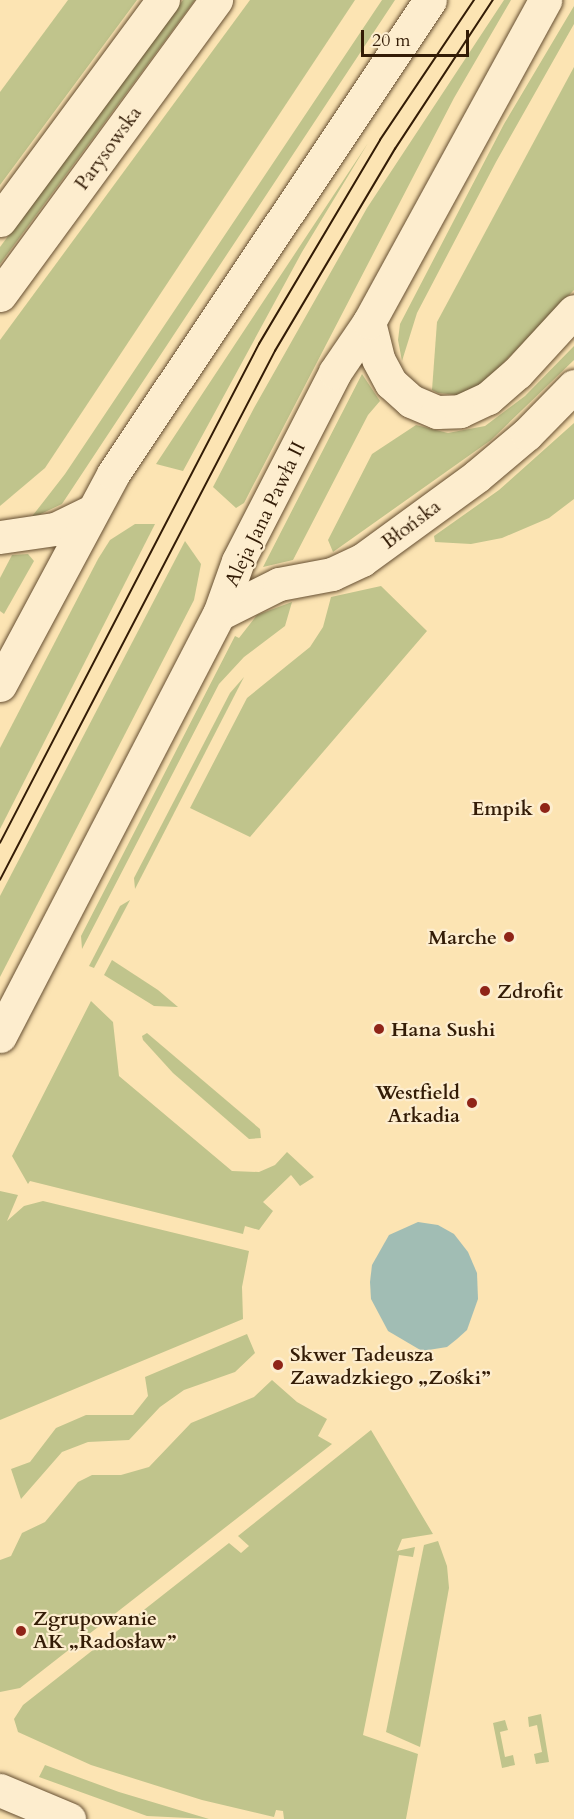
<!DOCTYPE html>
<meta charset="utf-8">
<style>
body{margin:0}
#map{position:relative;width:574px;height:1819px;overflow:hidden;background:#fce4b3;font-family:Cardo,serif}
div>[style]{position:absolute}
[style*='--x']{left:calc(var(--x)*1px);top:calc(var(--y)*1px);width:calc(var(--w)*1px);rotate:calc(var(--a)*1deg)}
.green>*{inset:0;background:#c0c48c}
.water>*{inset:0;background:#a1bdb4}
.roads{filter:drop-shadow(0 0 2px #654e31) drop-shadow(0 0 2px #654e31)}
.minor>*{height:33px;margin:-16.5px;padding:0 16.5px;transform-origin:16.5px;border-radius:16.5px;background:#fdedce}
.secondary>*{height:33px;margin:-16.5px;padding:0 16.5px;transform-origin:16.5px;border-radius:16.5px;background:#fdedce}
.tram>*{height:1.5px;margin:-0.75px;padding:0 0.75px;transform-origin:0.75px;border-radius:0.75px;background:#331c06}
.dots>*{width:16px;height:16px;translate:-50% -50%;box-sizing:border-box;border:3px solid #fdedce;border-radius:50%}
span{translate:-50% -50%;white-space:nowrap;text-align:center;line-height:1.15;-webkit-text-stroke:4.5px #fdedce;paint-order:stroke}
.street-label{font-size:20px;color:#331c06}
.poi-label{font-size:20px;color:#331c06;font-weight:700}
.right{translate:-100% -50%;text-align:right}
.left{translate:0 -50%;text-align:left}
.scale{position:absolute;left:361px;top:30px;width:108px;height:27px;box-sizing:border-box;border:3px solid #331c06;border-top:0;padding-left:8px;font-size:18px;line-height:21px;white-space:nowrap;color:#331c06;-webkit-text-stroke:4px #fdedce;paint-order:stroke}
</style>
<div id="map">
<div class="green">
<div style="clip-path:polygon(68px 0,137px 0,0 185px,0 92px)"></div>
<div style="clip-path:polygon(183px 0,195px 0,0 264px,0 247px)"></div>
<div style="clip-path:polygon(250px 0,355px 0,45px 468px,0 506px,0 340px)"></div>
<div style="clip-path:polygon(382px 0,395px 0,62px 504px,30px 519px,65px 474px)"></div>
<div style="clip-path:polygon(504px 0,511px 0,454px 98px,244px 503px,236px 508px,213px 487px,254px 408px,367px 208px)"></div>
<div style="clip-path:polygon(574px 6px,574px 24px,496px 162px,417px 313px,402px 361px,398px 340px,400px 324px,504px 124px)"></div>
<div style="clip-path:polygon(574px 67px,574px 290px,482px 385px,458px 395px,438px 393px,432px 390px,437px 322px)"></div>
<div style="clip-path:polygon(368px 143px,302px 252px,183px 471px,156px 464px)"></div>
<div style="clip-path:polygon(574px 346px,574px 360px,491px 440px,333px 552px,328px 540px,372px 454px,416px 425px,448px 433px,485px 426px,525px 396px)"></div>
<div style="clip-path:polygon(362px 374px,380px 401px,368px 415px,293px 560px,263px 567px)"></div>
<div style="clip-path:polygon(574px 423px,574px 499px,549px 518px,502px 538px,471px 544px,435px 542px,434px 536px,499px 490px)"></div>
<div style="clip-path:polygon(135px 524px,155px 524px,0 829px,0 748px,98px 559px,110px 540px)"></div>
<div style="clip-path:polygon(185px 541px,201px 564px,194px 600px,0 977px,0 896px)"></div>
<div style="clip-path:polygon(28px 554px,34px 561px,4px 614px,0 611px,0 578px,12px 555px)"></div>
<div style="clip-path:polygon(381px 586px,427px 631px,250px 837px,190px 808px,247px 698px,310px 647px,323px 627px,331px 597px)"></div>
<div style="clip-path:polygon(292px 602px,285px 626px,244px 657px,219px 684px,82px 949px,81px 936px,235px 636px,239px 638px,257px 615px)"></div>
<div style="clip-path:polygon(244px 677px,135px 889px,134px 878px,230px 693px)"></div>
<div style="clip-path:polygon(130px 900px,94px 968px,89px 966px,120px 906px)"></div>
<div style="clip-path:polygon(112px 960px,158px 990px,178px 1007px,154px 1006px,104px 975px)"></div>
<div style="clip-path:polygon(91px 1001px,113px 1022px,119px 1076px,232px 1171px,259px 1172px,275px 1165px,287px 1152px,314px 1177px,300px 1186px,291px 1175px,263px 1202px,273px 1211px,259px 1230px,245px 1226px,243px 1234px,30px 1181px,28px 1184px,12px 1156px)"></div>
<div style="clip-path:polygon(147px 1033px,260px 1129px,261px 1138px,249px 1139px,173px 1073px,143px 1040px,142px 1036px)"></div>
<div style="clip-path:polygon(0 1191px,18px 1195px,7px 1221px,24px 1206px,43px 1201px,249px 1251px,242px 1287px,243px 1319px,0 1420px)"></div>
<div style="clip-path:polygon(247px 1334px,255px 1353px,235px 1372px,184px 1390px,160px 1407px,129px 1440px,88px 1442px,62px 1452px,21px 1499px,11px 1469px,30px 1462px,56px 1428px,86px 1415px,133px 1415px,148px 1396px,145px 1377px)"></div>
<div style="clip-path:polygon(272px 1380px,297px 1402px,327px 1419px,318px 1436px,332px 1444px,20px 1688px,0 1692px,0 1560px,11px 1556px,22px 1533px,45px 1522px,78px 1482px,92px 1475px,121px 1475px,149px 1467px,191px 1423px,254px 1397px)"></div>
<div style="clip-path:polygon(371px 1430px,433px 1534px,402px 1539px,397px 1551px,415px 1547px,413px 1557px,399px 1555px,363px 1735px,418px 1754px,406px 1819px,284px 1819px,283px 1811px,276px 1810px,274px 1817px,202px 1800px,91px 1765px,18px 1732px,14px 1719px,23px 1705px,229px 1543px,241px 1553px,249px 1546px,238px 1536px)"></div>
<div style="clip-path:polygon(438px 1541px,447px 1566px,449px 1588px,420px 1747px,386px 1732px,424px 1545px)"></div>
<div style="clip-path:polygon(541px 1714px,549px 1762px,536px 1764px,534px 1754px,542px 1752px,537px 1725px,529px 1727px,528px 1717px)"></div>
<div style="clip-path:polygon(505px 1720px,508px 1730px,500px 1732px,505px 1757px,513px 1755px,515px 1765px,502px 1768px,493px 1723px)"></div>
<div style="clip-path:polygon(45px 1765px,119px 1792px,209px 1819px,147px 1816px,39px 1777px)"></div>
</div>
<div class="water">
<div style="clip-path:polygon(418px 1222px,438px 1225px,454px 1234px,468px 1252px,477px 1273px,478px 1299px,467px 1330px,457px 1339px,447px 1347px,422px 1351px,388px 1331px,371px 1299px,370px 1282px,372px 1265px,389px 1235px)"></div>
</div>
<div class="roads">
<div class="minor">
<div style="--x:0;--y:220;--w:274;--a:-53.5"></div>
<div style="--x:0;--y:295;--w:366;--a:-53.8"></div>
<div style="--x:369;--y:322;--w:38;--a:76"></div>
<div style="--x:378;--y:359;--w:27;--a:62"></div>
<div style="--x:391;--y:383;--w:27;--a:42"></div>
<div style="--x:411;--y:401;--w:28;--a:23"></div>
<div style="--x:437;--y:412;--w:23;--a:-2"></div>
<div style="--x:460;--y:411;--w:31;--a:-25"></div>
<div style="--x:488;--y:398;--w:38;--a:-41"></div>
<div style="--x:517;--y:373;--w:84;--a:-47.4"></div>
<div style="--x:0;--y:537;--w:56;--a:-8.3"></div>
<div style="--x:55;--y:529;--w:41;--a:-25.9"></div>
<div style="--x:219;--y:614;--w:67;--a:-26.6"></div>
<div style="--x:279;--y:584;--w:54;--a:-10.7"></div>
<div style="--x:332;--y:574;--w:33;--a:-25"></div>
<div style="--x:362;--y:560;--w:142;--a:-36.1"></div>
<div style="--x:477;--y:476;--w:65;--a:-40"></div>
<div style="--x:527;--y:434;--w:67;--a:-45.6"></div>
</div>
<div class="secondary">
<div style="--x:0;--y:685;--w:239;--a:-61.8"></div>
<div style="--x:113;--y:474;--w:570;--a:-56.23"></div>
<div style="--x:0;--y:1036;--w:475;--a:-62.6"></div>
<div style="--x:219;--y:614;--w:56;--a:-70.3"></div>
<div style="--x:238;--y:561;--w:212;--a:-62.8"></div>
<div style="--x:335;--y:372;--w:60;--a:-55.8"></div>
<div style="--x:369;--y:322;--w:367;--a:-61.3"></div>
<div style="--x:0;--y:1790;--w:75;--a:22.8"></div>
</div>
</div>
<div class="tram">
<div style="--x:0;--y:843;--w:562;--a:-62.57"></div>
<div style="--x:259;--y:344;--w:237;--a:-59.3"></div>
<div style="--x:380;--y:140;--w:169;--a:-56.1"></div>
<div style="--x:0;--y:880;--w:596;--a:-62.53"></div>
<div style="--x:275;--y:351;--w:235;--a:-59.3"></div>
<div style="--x:395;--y:149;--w:178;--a:-56.7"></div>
</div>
<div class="dots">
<div style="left:545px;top:808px;background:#8f2418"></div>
<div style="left:509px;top:937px;background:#8f2418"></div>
<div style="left:485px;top:991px;background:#8f2418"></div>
<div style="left:379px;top:1029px;background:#8f2418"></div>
<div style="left:472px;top:1103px;background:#8f2418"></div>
<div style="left:278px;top:1365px;background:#8f2418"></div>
<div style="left:21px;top:1631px;background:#8f2418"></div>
</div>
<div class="street-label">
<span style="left:108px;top:148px;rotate:-54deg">Parysowska</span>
<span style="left:265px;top:514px;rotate:-64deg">Aleja Jana Pawła II</span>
<span style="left:411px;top:524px;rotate:-37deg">Błońska</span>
</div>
<div class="poi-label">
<span class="right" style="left:533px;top:808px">Empik</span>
<span class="right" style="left:497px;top:937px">Marche</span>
<span class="left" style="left:497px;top:991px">Zdrofit</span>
<span class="left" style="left:391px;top:1029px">Hana Sushi</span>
<span class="right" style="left:460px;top:1104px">Westfield<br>Arkadia</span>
<span class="left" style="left:290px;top:1366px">Skwer Tadeusza<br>Zawadzkiego „Zośki”</span>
<span class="left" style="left:33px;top:1630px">Zgrupowanie<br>AK „Radosław”</span>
</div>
<div class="scale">20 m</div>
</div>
